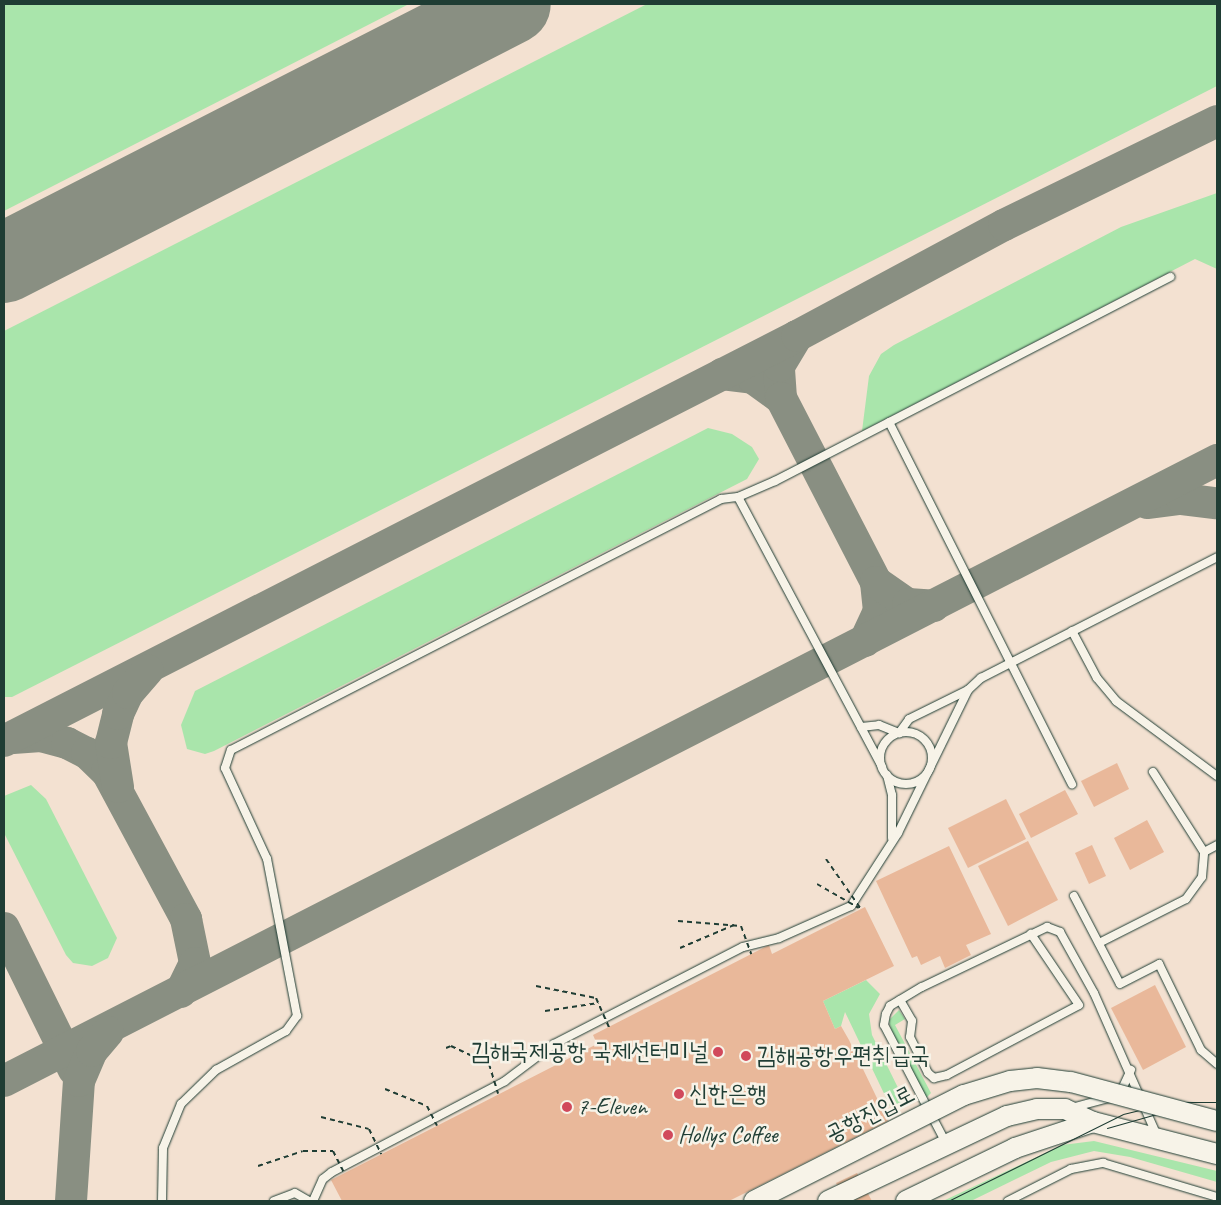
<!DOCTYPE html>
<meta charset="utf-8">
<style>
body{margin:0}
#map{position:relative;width:1221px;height:1205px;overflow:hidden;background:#f3e1d1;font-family:Caveat,"Poor Story",sans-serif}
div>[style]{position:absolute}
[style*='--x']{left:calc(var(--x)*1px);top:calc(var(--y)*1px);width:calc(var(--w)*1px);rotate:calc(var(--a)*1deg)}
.green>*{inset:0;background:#a9e5ab}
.taxiway>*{height:32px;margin:-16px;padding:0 16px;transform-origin:16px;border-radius:16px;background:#898f82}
.runway>*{height:80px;margin:-40px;padding:0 40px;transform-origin:40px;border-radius:40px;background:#898f82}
.building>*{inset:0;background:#e9b89a}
.path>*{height:2px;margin-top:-1px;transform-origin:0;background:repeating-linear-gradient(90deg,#1f3d34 0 5px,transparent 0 9px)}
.roads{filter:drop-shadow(0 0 1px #1f3d34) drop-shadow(0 0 1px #1f3d34)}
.service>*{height:8px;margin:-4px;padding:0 4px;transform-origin:4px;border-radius:4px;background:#f7f3e8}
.service>.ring{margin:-4px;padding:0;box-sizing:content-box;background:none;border:8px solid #f7f3e8;border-radius:50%}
.secondary>*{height:20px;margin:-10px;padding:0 10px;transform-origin:10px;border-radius:10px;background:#f7f3e8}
.tram>*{height:1px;margin:-0.5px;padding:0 0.5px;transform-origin:0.5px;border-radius:0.5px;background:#1f3d34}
.path-bridge>*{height:2px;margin-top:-1px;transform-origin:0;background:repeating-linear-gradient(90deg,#1f3d34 0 5px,transparent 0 9px)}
.bridges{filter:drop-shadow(0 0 1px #1f3d34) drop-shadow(0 0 1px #1f3d34)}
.secondary-bridge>*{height:20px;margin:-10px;padding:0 10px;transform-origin:10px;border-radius:10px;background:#f7f3e8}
.dots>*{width:14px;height:14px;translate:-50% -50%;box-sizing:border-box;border:2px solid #f7f3e8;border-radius:50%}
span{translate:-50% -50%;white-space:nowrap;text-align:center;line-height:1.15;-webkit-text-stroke:5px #f7f3e8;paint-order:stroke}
.poi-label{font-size:24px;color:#1f3d34}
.right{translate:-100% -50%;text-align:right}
.left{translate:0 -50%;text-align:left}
.street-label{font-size:24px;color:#1f3d34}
.frame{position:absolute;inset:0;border:5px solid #1f3d34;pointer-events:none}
</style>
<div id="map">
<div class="green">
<div style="clip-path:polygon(4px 4px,409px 4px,4px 211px)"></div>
<div style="clip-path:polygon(647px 4px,1217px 4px,1217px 86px,12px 697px,4px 697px,4px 331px)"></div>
<div style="clip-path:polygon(1217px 193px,1217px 269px,1195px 259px,862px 431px,869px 376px,881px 354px,894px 345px,1121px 227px)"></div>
<div style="clip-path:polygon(708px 428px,732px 434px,752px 447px,759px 459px,747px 479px,214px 751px,205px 754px,187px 749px,181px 725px,195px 691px)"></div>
<div style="clip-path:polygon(31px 785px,46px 799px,117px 938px,108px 958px,92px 966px,73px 963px,66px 955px,4px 833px,4px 796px)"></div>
<div style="clip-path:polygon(866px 980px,880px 994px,869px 1014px,872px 1035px,905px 1102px,890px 1106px,845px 1012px,841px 1026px,835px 1029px,823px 1001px)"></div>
<div style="clip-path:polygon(899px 1010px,905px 1019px,895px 1025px,931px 1093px,926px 1098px,891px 1029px,889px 1020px)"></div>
<div style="clip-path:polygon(1094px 1141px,1217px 1171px,1217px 1182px,1130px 1157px,1094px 1151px,1051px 1162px,971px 1201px,943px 1201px,1062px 1145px)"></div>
</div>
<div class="taxiway">
<div style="--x:722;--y:374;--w:31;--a:7"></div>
<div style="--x:753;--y:378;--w:34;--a:36"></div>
<div style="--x:781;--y:398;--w:32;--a:-94"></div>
<div style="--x:779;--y:366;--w:35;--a:-59"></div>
<div style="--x:781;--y:398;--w:207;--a:62.7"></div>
<div style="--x:1147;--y:503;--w:35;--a:-7"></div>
<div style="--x:1182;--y:499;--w:35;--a:7"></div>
<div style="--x:865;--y:641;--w:33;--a:-65"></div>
<div style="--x:879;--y:611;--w:29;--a:-96"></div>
<div style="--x:876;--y:582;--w:39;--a:35"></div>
<div style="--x:908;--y:604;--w:26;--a:4"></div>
<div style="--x:13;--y:738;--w:28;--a:-4"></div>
<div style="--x:41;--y:736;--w:27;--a:15"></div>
<div style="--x:67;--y:743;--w:22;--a:27"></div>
<div style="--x:87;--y:753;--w:28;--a:44"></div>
<div style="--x:107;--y:772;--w:167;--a:61.7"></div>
<div style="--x:186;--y:919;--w:45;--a:78.4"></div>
<div style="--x:195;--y:963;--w:32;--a:116"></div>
<div style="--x:4;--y:741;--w:890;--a:-27.05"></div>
<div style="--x:797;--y:336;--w:235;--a:-28.2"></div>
<div style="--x:1004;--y:225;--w:237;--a:-26"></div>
<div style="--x:118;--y:787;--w:45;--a:-99"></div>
<div style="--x:111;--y:743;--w:30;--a:-76"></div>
<div style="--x:118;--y:714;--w:23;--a:-65"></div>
<div style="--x:128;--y:693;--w:30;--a:-49"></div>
<div style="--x:4;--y:928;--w:158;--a:63.8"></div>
<div style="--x:4;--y:1081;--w:1363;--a:-27.11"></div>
<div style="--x:71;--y:1201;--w:120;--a:-86.2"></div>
<div style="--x:79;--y:1081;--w:33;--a:-67"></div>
<div style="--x:92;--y:1051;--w:25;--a:-50"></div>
</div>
<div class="runway">
<div style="--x:4;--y:263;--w:569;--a:-27.06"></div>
</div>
<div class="building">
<div style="clip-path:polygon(1117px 763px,1129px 789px,1094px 807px,1081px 781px)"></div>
<div style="clip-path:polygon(1065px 790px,1078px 814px,1031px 838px,1019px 814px)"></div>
<div style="clip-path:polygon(1006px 799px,1026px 839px,968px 868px,948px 828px)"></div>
<div style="clip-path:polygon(1147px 820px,1164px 852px,1130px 870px,1114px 838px)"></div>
<div style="clip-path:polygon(1028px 841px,1058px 900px,1008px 926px,978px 866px)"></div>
<div style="clip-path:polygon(1092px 845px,1106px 876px,1089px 884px,1075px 853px)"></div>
<div style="clip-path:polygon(949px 846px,991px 934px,966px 945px,971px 955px,945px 968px,940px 956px,921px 965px,917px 956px,912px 958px,876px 881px)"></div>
<div style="clip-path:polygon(865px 907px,894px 966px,823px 1001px,835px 1029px,841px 1026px,849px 1040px,888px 1121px,729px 1201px,342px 1201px,331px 1180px,597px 1044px,593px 1035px,769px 945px,772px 954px)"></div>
<div style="clip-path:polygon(1155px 985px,1186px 1047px,1143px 1070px,1111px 1008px)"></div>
<div style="clip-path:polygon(857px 1173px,872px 1201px,846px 1201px,836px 1183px)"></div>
</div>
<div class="path">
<div style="--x:680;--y:948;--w:59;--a:-23.1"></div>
<div style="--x:545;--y:1011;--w:54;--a:-8.6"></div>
</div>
<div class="roads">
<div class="service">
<div style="--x:889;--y:422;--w:406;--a:63.2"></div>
<div style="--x:738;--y:497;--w:306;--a:61.9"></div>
<div style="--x:1072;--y:631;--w:53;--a:62"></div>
<div style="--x:1097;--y:678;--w:30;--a:50"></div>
<div style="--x:1116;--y:701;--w:126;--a:36.6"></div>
<div style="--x:861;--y:727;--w:18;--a:-6"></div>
<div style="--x:879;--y:725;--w:22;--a:22"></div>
<div style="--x:899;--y:733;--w:17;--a:-54"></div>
<div style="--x:909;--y:719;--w:66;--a:-26.2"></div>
<div style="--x:968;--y:690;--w:18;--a:-43"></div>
<div style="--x:981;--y:678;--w:265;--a:-27.1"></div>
<div class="ring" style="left:880px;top:732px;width:44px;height:44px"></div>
<div style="--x:887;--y:775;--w:21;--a:76"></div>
<div style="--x:892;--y:795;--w:43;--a:90"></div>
<div style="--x:1204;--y:852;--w:15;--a:-28"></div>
<div style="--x:1074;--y:896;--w:99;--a:62.4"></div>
<div style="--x:1120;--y:984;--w:44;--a:-27.1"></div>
<div style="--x:1159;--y:964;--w:96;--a:64"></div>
<div style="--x:1201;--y:1050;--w:21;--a:41"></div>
<div style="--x:1099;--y:943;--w:97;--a:-26.8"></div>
<div style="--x:1186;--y:899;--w:27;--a:-54"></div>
<div style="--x:1202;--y:877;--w:25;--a:-85"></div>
<div style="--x:1204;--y:852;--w:95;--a:-122.5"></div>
<div style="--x:900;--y:1000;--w:24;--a:60"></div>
<div style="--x:912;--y:1021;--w:16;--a:97"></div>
<div style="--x:910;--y:1037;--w:40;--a:63.4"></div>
<div style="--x:928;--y:1073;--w:8;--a:40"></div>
<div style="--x:934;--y:1078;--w:13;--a:-13"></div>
<div style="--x:947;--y:1075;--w:149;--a:-27.9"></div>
<div style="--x:1079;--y:1005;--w:86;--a:-124.1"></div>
<div style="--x:1075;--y:1107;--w:38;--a:-15"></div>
<div style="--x:1112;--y:1097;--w:15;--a:-42"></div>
<div style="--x:1123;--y:1087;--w:19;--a:-65"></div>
<div style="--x:946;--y:1143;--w:133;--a:-117.7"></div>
<div style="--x:884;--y:1025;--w:11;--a:-80"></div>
<div style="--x:886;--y:1014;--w:9;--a:-63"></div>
<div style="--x:890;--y:1006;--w:37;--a:-31"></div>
<div style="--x:922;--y:987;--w:139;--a:-25.6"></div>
<div style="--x:1047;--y:927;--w:14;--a:21"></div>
<div style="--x:1060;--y:932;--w:70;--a:60.9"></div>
<div style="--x:1094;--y:993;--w:156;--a:66.2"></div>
<div style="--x:162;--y:1201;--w:53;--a:-88.9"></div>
<div style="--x:163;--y:1148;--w:48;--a:-67.8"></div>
<div style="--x:181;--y:1104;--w:49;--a:-44.2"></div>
<div style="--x:216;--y:1070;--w:80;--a:-29.1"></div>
<div style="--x:286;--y:1031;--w:19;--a:-54"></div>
<div style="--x:297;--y:1016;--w:160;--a:-100.8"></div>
<div style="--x:267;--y:859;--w:100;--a:-114.8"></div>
<div style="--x:225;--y:768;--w:19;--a:-72"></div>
<div style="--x:231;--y:750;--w:551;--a:-27.12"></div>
<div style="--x:721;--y:499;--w:17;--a:-7"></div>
<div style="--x:738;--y:497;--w:40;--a:-23.4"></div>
<div style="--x:775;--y:481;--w:445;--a:-27.3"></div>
<div style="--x:274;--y:1201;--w:22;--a:-21"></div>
<div style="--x:295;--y:1193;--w:16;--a:30"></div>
<div style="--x:313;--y:1201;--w:24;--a:-66"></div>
<div style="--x:323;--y:1179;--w:11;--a:-38"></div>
<div style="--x:332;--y:1172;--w:195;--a:-27.7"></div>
<div style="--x:505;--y:1081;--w:61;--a:-37.1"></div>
<div style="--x:554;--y:1044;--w:212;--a:-27.2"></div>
<div style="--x:743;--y:947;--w:37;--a:-14"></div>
<div style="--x:779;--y:938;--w:79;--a:-24"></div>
<div style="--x:851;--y:906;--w:87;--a:-57.2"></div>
<div style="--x:898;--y:833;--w:159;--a:-63.9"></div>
<div style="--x:1008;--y:1201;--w:71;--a:-26.9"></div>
<div style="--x:1071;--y:1169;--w:33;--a:-11"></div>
<div style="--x:1103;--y:1163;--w:119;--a:16.6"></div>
</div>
<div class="secondary">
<div style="--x:828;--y:1201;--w:198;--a:-25.4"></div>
<div style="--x:1007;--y:1116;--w:31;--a:-13"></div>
<div style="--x:1037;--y:1109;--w:28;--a:0"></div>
<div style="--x:1065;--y:1109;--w:31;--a:25"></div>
<div style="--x:906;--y:1201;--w:121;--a:-25.9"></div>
<div style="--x:1015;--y:1148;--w:82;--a:-18.4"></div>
<div style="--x:1093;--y:1122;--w:128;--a:14.5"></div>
</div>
</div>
<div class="tram">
<div style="--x:1107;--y:1128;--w:66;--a:-15.9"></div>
<div style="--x:1170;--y:1110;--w:47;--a:0"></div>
<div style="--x:948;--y:1201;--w:195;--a:-26.4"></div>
<div style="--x:1123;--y:1114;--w:51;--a:-13.5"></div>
<div style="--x:1173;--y:1102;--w:44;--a:0"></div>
</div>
<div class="path-bridge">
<div style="--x:826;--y:859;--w:61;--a:55"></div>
<div style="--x:817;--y:884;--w:48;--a:29.7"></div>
<div style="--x:678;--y:921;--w:63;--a:4.5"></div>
<div style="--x:741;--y:926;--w:30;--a:70"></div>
<div style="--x:536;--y:986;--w:61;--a:11.3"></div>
<div style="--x:596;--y:998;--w:32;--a:66"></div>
<div style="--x:446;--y:1048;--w:5;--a:-22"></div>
<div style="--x:451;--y:1046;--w:42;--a:25.3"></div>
<div style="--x:489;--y:1064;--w:31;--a:73"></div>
<div style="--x:385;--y:1089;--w:45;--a:22"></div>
<div style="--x:427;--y:1106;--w:22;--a:63"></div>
<div style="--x:321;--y:1117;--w:49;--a:14"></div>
<div style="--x:369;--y:1129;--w:28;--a:64"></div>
<div style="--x:258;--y:1166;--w:47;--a:-18.4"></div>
<div style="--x:303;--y:1151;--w:30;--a:0"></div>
<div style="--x:333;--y:1151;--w:25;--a:63"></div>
</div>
<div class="bridges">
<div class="secondary-bridge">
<div style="--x:754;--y:1201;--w:235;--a:-26.8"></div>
<div style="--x:964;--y:1095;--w:48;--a:-16.9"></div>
<div style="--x:1010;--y:1081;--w:27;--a:-6"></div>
<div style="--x:1037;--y:1078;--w:34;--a:7"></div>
<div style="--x:1071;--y:1082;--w:151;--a:15"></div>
</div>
</div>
<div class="dots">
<div style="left:718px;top:1052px;background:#d1495b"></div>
<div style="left:746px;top:1056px;background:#d1495b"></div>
<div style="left:679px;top:1094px;background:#d1495b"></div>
<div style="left:567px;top:1107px;background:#d1495b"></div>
<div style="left:668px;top:1135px;background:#d1495b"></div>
</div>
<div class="poi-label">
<span class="right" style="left:708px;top:1052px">김해국제공항 국제선터미널</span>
<span class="left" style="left:756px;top:1056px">김해공항우편취급국</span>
<span class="left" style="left:689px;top:1094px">신한은행</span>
<span class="left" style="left:577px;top:1107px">7-Eleven</span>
<span class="left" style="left:678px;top:1135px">Hollys Coffee</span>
</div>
<div class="street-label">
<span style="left:870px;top:1114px;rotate:-27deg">공항진입로</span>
</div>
<div class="frame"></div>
</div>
